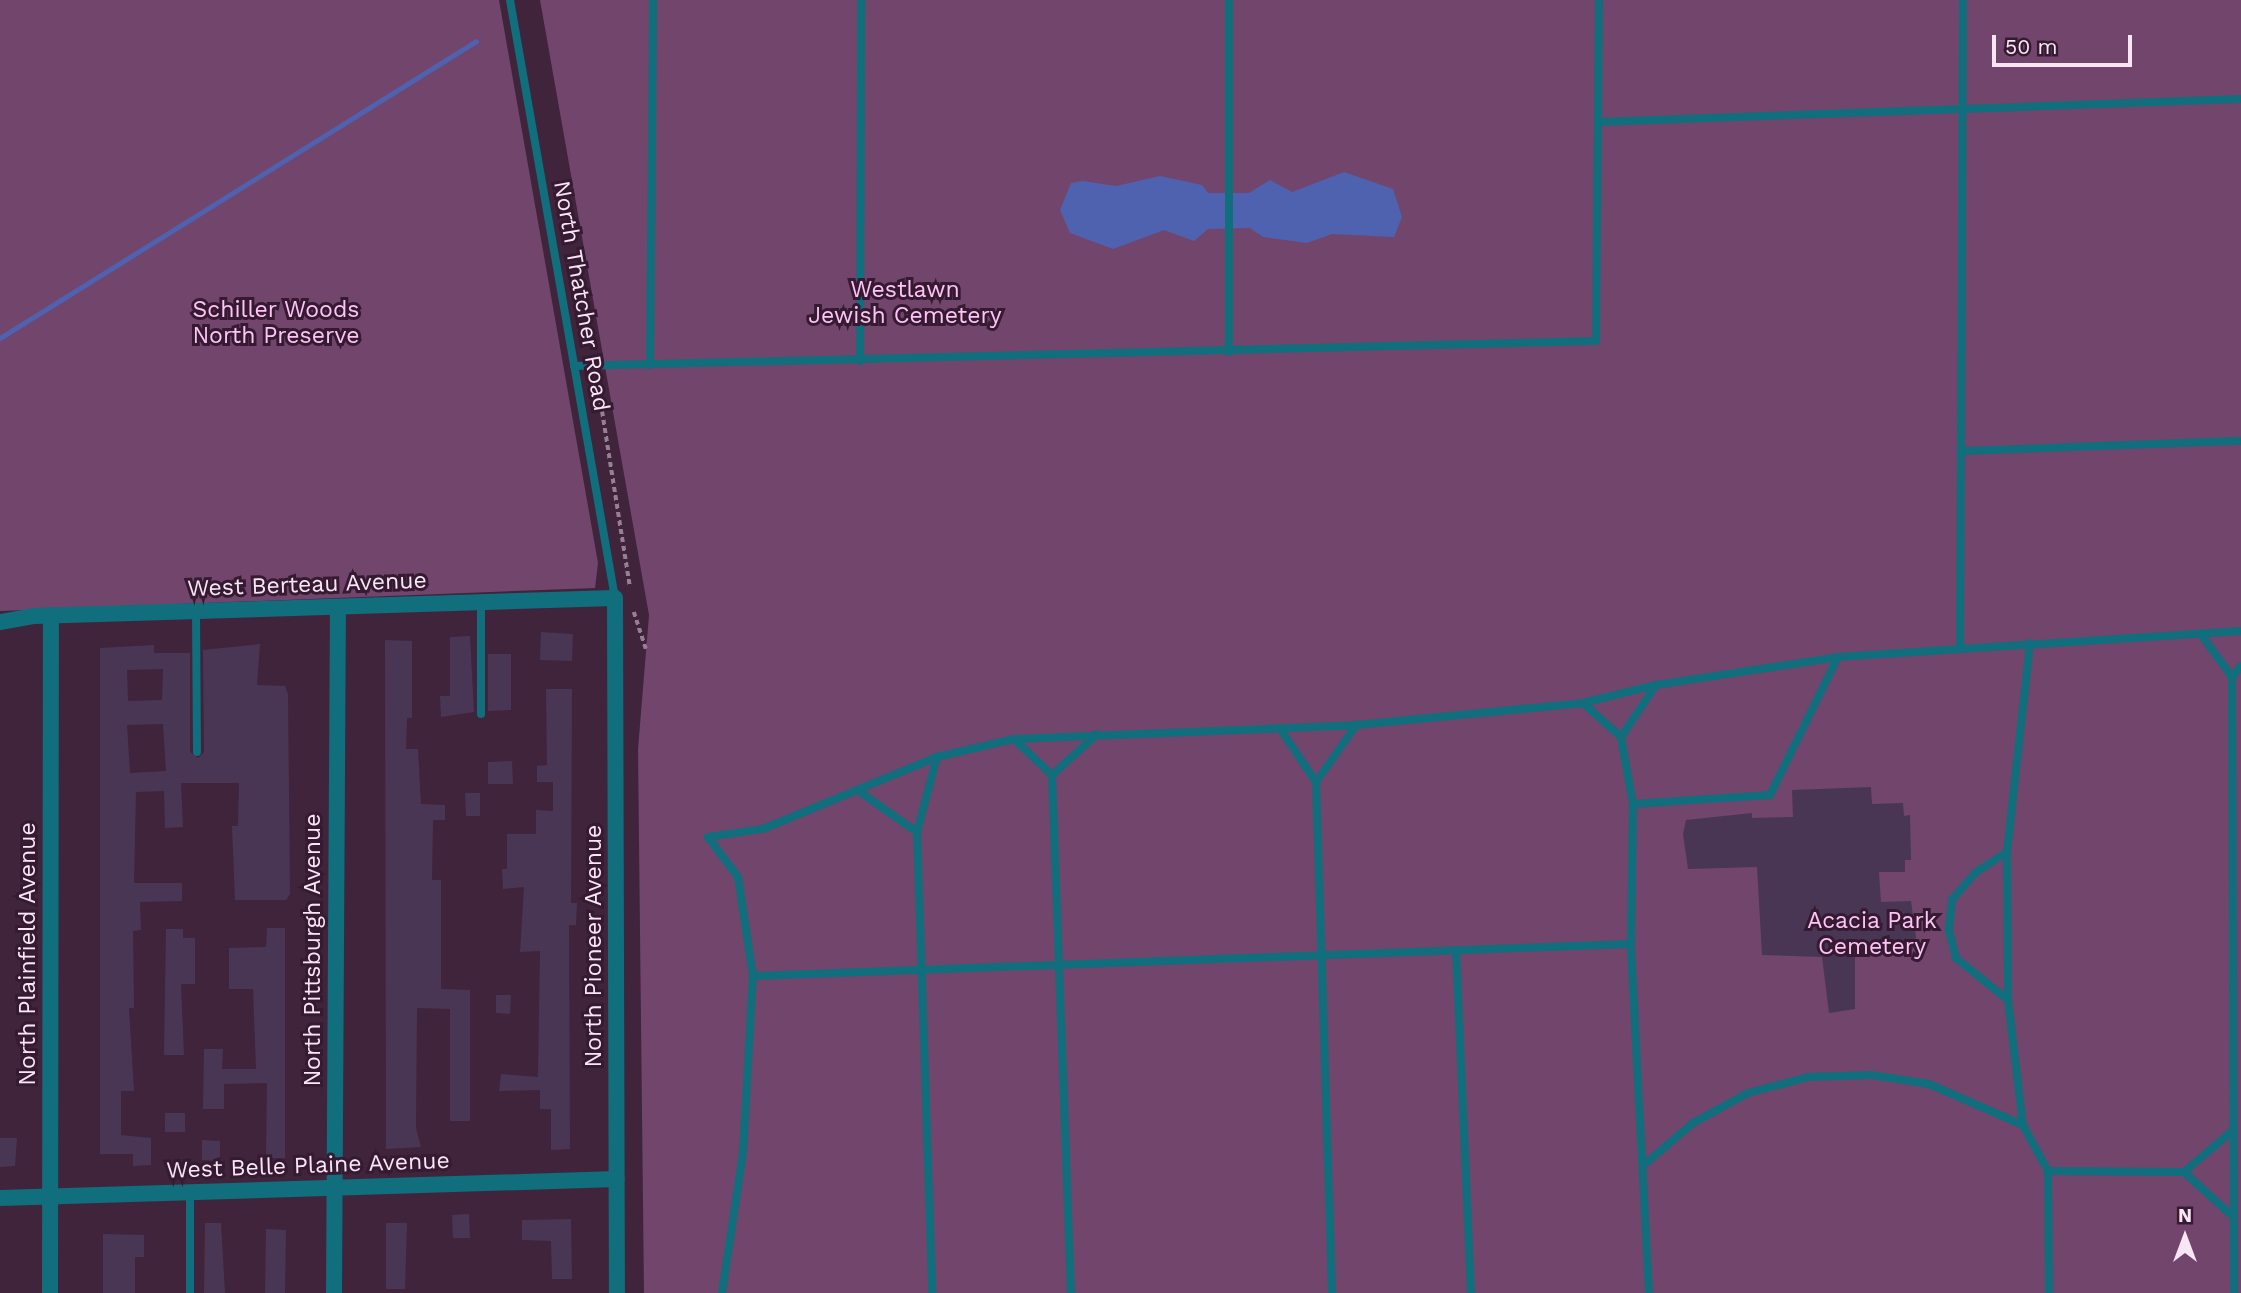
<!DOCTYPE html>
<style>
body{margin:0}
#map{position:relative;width:2241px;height:1293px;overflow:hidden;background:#3f243c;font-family:"Work Sans",sans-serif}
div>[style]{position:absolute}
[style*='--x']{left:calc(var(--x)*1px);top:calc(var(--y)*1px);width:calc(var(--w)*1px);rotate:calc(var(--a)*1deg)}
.green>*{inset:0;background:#72456c}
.water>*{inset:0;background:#4f62af}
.stream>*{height:5px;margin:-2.5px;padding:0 2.5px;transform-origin:2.5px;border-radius:2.5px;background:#4f62af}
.building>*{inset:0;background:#493655}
.path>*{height:3.5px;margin-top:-1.75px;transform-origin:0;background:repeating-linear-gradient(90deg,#978094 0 5px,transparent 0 8.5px)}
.lane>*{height:8px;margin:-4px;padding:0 4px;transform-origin:4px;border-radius:4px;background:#106e7d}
.street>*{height:16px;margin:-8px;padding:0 8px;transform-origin:8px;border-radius:8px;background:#106e7d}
span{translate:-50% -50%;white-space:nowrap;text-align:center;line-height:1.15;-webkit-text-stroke:6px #351a32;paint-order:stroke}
.park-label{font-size:23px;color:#fdc4f5}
.street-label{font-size:23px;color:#f8e6f5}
.north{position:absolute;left:2150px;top:1202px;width:70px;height:70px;-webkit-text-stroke:5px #351a32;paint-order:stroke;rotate:0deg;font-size:19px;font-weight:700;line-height:28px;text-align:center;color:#f8e6f5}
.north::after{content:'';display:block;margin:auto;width:24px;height:32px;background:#f8e6f5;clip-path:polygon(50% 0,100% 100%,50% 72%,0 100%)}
.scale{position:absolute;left:1992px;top:35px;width:140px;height:32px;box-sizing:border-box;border:4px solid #f8e6f5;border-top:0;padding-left:9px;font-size:21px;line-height:24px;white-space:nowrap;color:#f8e6f5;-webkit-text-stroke:5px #351a32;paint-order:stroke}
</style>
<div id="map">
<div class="green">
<div style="clip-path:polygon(0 0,499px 0,598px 563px,595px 588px,0 611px)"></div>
<div style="clip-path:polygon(540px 0,2241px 0,2241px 1293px,644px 1293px,638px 749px,649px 615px)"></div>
</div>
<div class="water">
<div style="clip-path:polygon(1344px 172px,1393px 189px,1402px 217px,1394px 237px,1332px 234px,1307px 243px,1263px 237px,1250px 228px,1208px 229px,1194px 241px,1164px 230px,1113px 249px,1070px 233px,1060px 210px,1071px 183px,1083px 181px,1116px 186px,1160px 176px,1202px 185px,1208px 193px,1249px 193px,1270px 180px,1292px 192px)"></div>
</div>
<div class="stream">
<div style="--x:0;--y:338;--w:561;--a:-31.96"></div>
</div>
<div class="building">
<div style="clip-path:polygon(541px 632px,573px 634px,572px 661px,540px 660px)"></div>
<div style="clip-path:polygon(470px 636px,474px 712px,441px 717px,440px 696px,450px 696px,450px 637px)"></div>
<div style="clip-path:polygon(385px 640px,412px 641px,412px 718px,407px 718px,406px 749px,418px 749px,421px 804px,445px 805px,445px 820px,433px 820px,432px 880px,441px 880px,441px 989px,470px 990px,470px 1121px,450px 1121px,450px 1009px,417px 1008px,416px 1128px,421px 1147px,386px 1149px)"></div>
<div style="clip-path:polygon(evenodd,260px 644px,257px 685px,285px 686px,288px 694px,290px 894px,286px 900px,235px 900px,232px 826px,238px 826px,239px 783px,181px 783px,183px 827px,165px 828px,164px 791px,136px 792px,134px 883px,182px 883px,182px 901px,140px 902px,141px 930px,133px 931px,134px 1008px,129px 1008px,134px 1091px,121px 1091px,121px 1135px,151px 1138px,151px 1165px,133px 1166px,133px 1154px,100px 1154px,100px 648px,154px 645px,154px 653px,190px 653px,190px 752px,198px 758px,204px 752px,203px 650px,260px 644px,163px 669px,162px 700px,128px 701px,127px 670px,163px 669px,260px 644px,163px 724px,166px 771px,130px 773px,127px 725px,163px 724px)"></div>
<div style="clip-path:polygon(488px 654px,511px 654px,511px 710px,488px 711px)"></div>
<div style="clip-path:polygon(546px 689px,572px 689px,571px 903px,577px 903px,576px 925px,569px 925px,570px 1149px,551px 1150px,551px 1109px,540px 1109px,540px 1090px,499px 1091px,501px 1074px,538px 1077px,540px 951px,520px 952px,524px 887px,503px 889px,502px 869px,507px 869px,507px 834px,536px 834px,536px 810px,553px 811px,553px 782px,537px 782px,537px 766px,547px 765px)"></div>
<div style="clip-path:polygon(512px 761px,513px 784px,488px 784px,488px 762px)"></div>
<div style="clip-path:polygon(1871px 787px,1872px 804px,1903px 803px,1904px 816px,1910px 815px,1911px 860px,1905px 860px,1905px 872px,1879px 872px,1881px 902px,1911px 901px,1916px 937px,1913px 949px,1872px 950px,1873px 956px,1855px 957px,1855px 1009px,1829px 1013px,1822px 957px,1762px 955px,1757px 867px,1688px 869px,1683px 834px,1686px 820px,1752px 813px,1752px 818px,1793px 817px,1792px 790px)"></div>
<div style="clip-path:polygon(465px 793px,480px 793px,480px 816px,466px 816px)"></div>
<div style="clip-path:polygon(267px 928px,285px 928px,285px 1158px,266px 1158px,267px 1083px,224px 1084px,224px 1109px,203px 1109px,204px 1049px,223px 1049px,222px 1069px,256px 1069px,253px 989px,229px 989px,229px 948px,266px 947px)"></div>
<div style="clip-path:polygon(166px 929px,183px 929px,183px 938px,195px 938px,195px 984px,181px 984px,184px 1055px,164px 1055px)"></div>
<div style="clip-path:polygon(496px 995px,511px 995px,510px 1014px,496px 1013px)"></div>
<div style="clip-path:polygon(165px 1113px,185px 1113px,185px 1132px,165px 1132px)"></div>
<div style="clip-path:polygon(0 1138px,17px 1138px,15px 1166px,0 1167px)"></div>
<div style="clip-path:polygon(202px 1140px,220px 1141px,220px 1161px,202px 1160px)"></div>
<div style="clip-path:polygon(469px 1214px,470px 1238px,453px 1238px,452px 1215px)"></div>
<div style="clip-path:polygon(571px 1219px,572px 1279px,552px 1279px,551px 1241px,522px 1240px,522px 1220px)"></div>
<div style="clip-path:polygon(205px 1223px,221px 1223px,225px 1293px,204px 1293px)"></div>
<div style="clip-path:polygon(386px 1223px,407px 1223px,405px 1289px,386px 1289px)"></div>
<div style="clip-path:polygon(266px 1229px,286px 1230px,285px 1293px,265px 1293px)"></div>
<div style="clip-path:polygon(103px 1234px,144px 1235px,144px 1257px,135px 1257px,135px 1293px,103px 1293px)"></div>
</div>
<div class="path">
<div style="--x:597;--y:378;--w:212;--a:81"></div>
<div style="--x:634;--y:612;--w:39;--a:72"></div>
</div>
<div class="lane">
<div style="--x:510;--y:0;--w:607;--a:80.04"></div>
<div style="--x:1598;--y:122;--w:643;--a:-2.05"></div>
<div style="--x:1229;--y:352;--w:352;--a:-90"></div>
<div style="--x:860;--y:361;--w:361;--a:-89.8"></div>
<div style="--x:650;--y:365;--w:365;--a:-89.5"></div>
<div style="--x:574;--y:366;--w:1022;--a:-1.4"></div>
<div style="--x:1596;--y:341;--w:341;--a:-89.5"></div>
<div style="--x:1964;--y:451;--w:277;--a:-2.1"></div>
<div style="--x:481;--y:603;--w:111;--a:90"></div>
<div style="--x:196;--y:611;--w:141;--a:89.6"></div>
<div style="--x:2200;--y:633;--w:54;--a:54"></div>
<div style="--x:2232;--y:677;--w:616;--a:89.81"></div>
<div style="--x:2030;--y:643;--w:210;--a:96.3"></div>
<div style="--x:2007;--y:852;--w:148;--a:89.6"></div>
<div style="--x:2008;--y:1000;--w:126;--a:83.2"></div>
<div style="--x:2023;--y:1125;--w:52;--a:61.5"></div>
<div style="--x:2048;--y:1171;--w:122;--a:89.5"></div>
<div style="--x:1960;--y:647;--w:647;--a:-89.73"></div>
<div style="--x:2232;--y:677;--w:14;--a:-51"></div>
<div style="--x:1583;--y:703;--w:51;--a:41.8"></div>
<div style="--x:1281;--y:730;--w:63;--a:56.1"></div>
<div style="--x:1014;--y:739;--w:52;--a:43.5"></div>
<div style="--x:1052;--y:775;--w:518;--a:87.9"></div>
<div style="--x:1052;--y:775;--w:61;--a:-42.3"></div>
<div style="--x:860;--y:792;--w:70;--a:35.1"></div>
<div style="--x:917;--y:832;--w:461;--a:88.1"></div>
<div style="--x:1633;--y:804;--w:137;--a:-3.8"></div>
<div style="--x:1770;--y:795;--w:154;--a:-63.8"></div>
<div style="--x:917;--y:832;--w:78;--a:-75.1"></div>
<div style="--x:2007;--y:852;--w:37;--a:147"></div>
<div style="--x:1976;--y:872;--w:37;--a:131"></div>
<div style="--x:1952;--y:900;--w:30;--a:96"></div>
<div style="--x:1949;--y:930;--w:29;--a:76"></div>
<div style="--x:1956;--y:958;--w:67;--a:38.9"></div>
<div style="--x:1456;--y:950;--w:343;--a:87.5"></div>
<div style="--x:753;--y:976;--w:879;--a:-2.09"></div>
<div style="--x:1646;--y:1163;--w:62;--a:-40.4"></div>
<div style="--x:1693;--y:1123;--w:63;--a:-28.6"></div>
<div style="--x:1748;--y:1093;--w:62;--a:-14.9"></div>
<div style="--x:1808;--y:1077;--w:63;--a:-1.8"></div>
<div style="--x:1871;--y:1075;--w:59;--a:8.8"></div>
<div style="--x:1929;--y:1084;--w:103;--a:23.6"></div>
<div style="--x:2048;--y:1171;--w:136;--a:0.4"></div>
<div style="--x:2184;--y:1172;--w:62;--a:42.4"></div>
<div style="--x:2184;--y:1172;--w:63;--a:-40.5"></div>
<div style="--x:190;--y:1293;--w:101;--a:-90"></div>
<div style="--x:722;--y:1293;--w:142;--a:-81.5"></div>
<div style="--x:743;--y:1153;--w:177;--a:-86.8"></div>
<div style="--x:753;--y:976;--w:100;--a:-98.6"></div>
<div style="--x:738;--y:877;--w:50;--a:-126.9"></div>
<div style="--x:708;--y:837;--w:56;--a:-8.3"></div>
<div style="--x:763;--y:829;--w:188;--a:-22.5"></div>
<div style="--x:937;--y:757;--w:79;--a:-13.2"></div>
<div style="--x:1014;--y:739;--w:342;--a:-2.3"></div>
<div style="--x:1356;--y:725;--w:228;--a:-5.5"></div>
<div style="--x:1583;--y:703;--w:75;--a:-13.9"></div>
<div style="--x:1656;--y:685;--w:184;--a:-8.7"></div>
<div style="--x:1838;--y:657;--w:404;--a:-3.7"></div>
<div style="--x:1332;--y:1293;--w:511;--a:-91.79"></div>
<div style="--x:1316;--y:782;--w:70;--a:-54.9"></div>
<div style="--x:1649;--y:1293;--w:349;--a:-93"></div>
<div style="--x:1631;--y:944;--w:140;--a:-89.2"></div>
<div style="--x:1633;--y:804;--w:68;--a:-100.2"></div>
<div style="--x:1621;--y:737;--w:63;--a:-56.1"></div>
</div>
<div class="street">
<div style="--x:0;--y:622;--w:35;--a:-10"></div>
<div style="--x:34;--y:616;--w:581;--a:-1.77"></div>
<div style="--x:615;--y:598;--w:695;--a:89.84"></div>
<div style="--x:0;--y:1198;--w:617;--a:-1.76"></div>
<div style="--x:50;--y:1293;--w:678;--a:-89.92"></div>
<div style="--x:334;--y:1293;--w:685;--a:-89.67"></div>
</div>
<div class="park-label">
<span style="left:905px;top:303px">Westlawn<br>Jewish Cemetery</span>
<span style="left:276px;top:323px">Schiller Woods<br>North Preserve</span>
<span style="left:1872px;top:934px">Acacia Park<br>Cemetery</span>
</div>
<div class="street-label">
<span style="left:581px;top:296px;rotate:80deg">North Thatcher Road</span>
<span style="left:307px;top:585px;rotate:-2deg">West Berteau Avenue</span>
<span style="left:594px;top:946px;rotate:-90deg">North Pioneer Avenue</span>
<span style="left:313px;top:950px;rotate:-90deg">North Pittsburgh Avenue</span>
<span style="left:28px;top:954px;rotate:-90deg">North Plainfield Avenue</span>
<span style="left:308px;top:1166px;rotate:-2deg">West Belle Plaine Avenue</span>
</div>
<div class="north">N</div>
<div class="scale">50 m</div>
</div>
